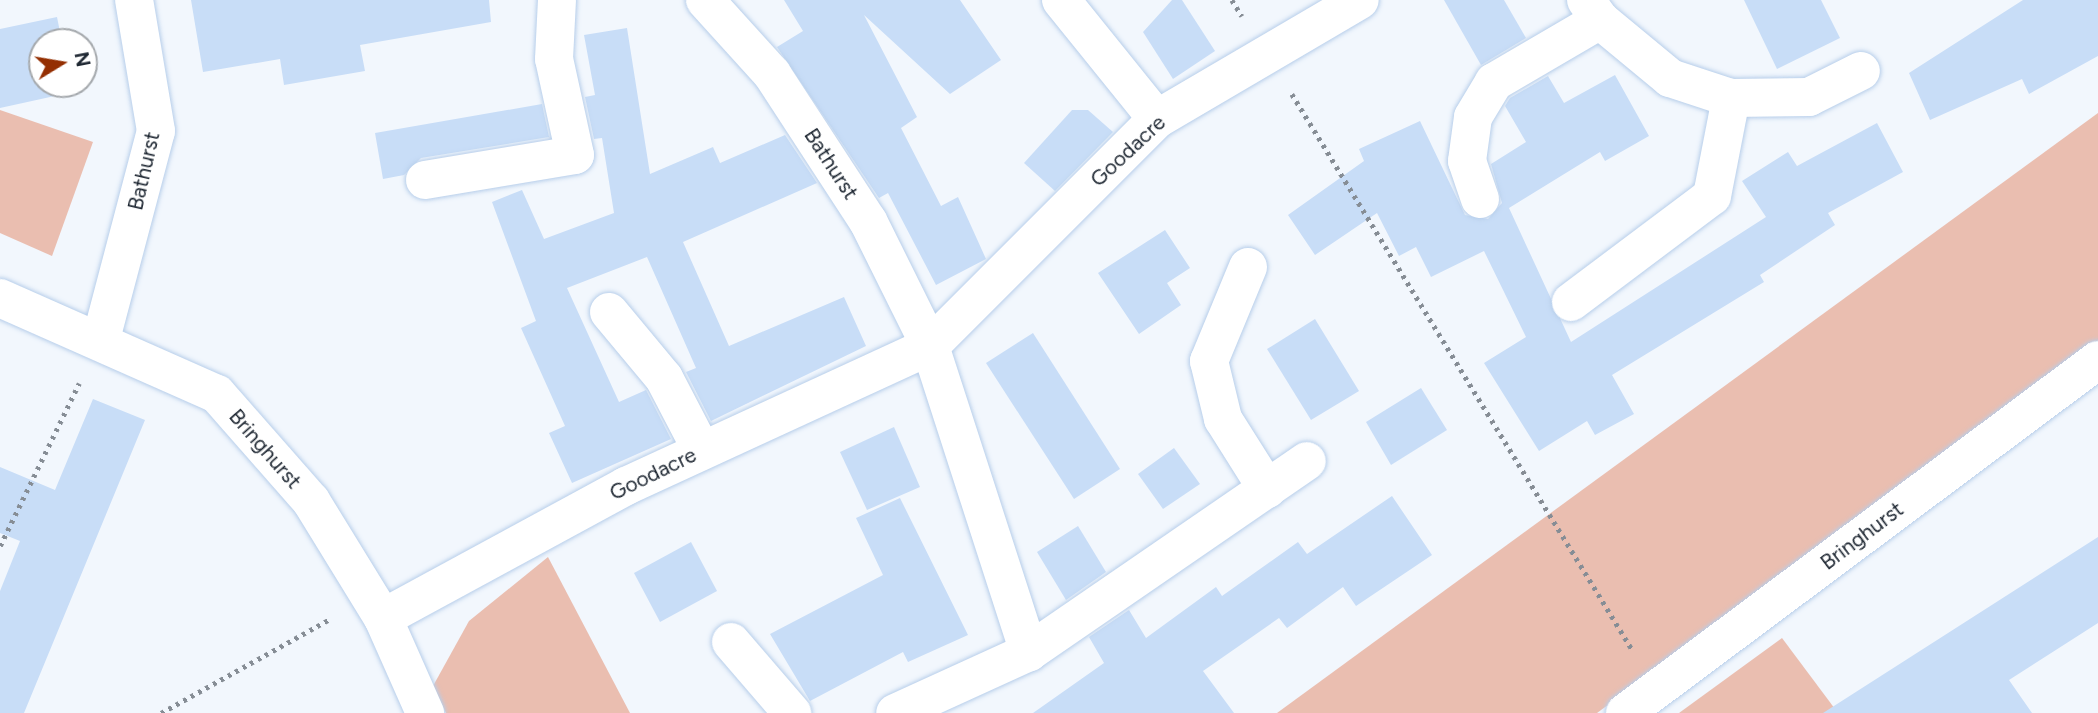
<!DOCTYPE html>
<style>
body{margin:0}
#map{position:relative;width:2098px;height:713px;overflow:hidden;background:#f2f7fd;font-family:Figtree,sans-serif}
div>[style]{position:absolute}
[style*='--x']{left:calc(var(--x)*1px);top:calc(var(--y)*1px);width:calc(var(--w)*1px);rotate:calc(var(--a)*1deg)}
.green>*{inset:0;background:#eabeb0}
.building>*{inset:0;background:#c8ddf7}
.path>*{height:4.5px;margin-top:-2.25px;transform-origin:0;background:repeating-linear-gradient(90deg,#868d95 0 3.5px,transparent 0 8.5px)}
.roads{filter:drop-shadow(0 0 2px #b7ceea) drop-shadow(0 0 2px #b7ceea)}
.minor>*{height:38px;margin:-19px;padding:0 19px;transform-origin:19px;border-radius:19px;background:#fff}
span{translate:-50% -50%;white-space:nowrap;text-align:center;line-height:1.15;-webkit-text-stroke:5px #fff;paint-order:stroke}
.street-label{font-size:21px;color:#1e2732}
.north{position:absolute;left:28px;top:28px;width:70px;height:70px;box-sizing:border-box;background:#fff;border:2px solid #a5a9ad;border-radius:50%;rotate:79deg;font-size:19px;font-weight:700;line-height:28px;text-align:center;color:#1e2732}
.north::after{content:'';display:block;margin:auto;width:24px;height:32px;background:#942f02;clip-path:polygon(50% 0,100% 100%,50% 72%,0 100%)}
</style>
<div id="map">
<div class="green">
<div style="clip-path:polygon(0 110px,93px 142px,52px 256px,0 233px)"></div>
<div style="clip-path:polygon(2098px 113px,2098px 345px,1597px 713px,1277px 713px)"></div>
<div style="clip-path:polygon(548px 557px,630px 713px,446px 713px,433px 686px,469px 621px)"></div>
<div style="clip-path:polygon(1782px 638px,1838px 713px,1679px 713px)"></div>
</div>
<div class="building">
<div style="clip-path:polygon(191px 0,489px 0,491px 22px,360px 45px,365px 71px,284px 85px,280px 59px,203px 72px)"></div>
<div style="clip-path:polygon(784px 0,960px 0,1001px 60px,950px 94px,864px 15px,917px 117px,901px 128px,941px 206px,958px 197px,986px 259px,936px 285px,888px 193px,879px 198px,777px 47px,803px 31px)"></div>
<div style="clip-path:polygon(1172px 0,1182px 0,1215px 51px,1173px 79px,1143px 32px)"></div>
<div style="clip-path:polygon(1444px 0,1504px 0,1526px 38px,1481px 65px)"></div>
<div style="clip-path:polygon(1744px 0,1821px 0,1840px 38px,1777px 69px)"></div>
<div style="clip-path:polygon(2023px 0,2098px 0,2098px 56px,2029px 94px,2022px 79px,1930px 120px,1909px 73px)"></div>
<div style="clip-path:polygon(57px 17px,62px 42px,42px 42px,42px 84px,71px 84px,73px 92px,0 108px,0 29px)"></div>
<div style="clip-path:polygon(627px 28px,650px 174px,713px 147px,720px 163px,785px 135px,817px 183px,683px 242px,729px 346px,844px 297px,866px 346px,711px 421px,686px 372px,696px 368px,647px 257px,567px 288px,619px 402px,646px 390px,671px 439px,572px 483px,549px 433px,565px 426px,521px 328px,536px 321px,492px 202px,522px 190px,544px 239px,614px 213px,602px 138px,594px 139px,585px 97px,595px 95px,584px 35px)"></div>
<div style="clip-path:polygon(1615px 75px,1649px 136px,1605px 161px,1600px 152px,1509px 208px,1571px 342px,1766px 217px,1742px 181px,1788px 152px,1797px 166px,1877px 123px,1903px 172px,1828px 213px,1835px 225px,1760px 275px,1764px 282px,1612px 375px,1634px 414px,1595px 435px,1587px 421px,1539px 451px,1484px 363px,1526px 337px,1484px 251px,1431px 277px,1416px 247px,1399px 256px,1377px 213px,1315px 255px,1288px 215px,1364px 161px,1359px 149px,1420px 121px,1465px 215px,1488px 219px,1502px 203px,1491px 164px,1526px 142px,1505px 106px,1510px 98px,1548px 76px,1564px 103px)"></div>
<div style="clip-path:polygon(542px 104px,549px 137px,421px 158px,404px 175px,383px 179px,375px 133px)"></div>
<div style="clip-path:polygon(1072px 110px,1088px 110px,1113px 132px,1055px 191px,1024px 163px)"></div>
<div style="clip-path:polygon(1165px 230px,1190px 268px,1167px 283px,1181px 305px,1139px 334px,1098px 273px)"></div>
<div style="clip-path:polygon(1315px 319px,1359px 391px,1311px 420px,1267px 349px)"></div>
<div style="clip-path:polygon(1033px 333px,1120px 469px,1074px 499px,986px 363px)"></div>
<div style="clip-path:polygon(1421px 388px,1447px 430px,1391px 465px,1366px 422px)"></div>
<div style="clip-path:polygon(93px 399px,145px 420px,24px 713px,0 713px,0 591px,20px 541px,0 533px,0 467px,55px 490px)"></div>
<div style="clip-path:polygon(894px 427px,920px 487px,867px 510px,840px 452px)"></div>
<div style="clip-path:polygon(1174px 448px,1200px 484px,1163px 509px,1138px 474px)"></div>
<div style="clip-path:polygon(1392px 496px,1432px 555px,1356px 606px,1343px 587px,1287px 628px,1279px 618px,1203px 671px,1234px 713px,1033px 713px,1104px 663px,1089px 637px,1129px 610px,1146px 638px,1216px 587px,1222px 596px,1298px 542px,1307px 554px)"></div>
<div style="clip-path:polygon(900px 498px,968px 635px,908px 662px,903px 652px,810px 701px,770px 634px,883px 575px,856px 518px)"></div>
<div style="clip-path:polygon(1078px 526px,1106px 572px,1066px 600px,1037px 552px)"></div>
<div style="clip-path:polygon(2098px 537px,2098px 623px,2009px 680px,2032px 713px,1823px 713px)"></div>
<div style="clip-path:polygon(691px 542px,717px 591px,660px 622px,634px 573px)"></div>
</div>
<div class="path">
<div style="--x:1232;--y:0;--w:19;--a:58"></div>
<div style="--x:1292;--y:94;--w:653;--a:58.52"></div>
<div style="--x:0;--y:546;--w:181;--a:-64.1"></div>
<div style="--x:161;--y:713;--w:191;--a:-29.1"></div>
</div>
<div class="roads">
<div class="minor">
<div style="--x:705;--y:0;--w:100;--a:47.8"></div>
<div style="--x:772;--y:74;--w:176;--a:56.9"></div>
<div style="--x:868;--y:221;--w:140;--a:63.6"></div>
<div style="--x:930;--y:346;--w:321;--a:-45"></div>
<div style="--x:1157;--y:119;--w:235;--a:-30.4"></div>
<div style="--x:1061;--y:0;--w:153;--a:51.1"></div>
<div style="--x:1586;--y:0;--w:24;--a:55"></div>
<div style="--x:1600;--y:20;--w:91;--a:39.6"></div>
<div style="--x:1670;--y:78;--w:64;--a:18.2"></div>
<div style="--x:1731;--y:98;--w:78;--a:-0.7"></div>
<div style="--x:1809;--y:97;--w:58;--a:-26.6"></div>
<div style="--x:425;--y:180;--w:152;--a:-9.5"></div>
<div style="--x:575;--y:155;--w:98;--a:-102.3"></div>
<div style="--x:554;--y:59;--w:59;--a:-87.1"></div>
<div style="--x:1480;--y:199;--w:40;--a:-108.9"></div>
<div style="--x:1467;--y:161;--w:44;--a:-82.2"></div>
<div style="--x:1473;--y:117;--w:41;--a:-59"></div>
<div style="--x:1494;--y:82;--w:123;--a:-30.3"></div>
<div style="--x:1248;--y:267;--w:102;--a:112.5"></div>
<div style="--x:1209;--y:361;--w:60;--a:76.4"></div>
<div style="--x:1223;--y:419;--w:83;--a:57.8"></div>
<div style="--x:0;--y:298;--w:237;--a:23.9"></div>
<div style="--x:217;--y:394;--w:142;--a:48.7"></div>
<div style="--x:311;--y:501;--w:137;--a:58.4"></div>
<div style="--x:383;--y:618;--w:104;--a:66.1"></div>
<div style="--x:1571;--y:302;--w:176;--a:-36.9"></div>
<div style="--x:1712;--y:196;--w:100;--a:-79"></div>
<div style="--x:609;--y:312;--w:86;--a:50.2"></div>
<div style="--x:664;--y:378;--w:82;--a:62.5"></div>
<div style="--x:101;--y:339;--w:215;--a:-75.2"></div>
<div style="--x:156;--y:131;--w:133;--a:-99.5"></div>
<div style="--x:383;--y:618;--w:277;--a:-28.5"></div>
<div style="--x:626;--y:486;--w:335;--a:-24.7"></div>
<div style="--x:930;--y:346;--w:322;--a:72.1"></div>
<div style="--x:1029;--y:652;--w:147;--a:155.5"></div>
<div style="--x:731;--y:642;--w:94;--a:49.3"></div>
<div style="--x:1029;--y:652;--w:337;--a:-34.5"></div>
<div style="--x:1625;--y:713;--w:590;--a:-36.73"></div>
</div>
</div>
<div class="street-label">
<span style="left:1128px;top:151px;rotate:-43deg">Goodacre</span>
<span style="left:831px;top:164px;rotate:57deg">Bathurst</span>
<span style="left:144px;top:171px;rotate:-77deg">Bathurst</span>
<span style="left:265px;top:449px;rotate:49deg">Bringhurst</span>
<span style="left:653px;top:474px;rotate:-26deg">Goodacre</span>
<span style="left:1862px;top:536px;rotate:-37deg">Bringhurst</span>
</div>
<div class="north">N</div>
</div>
